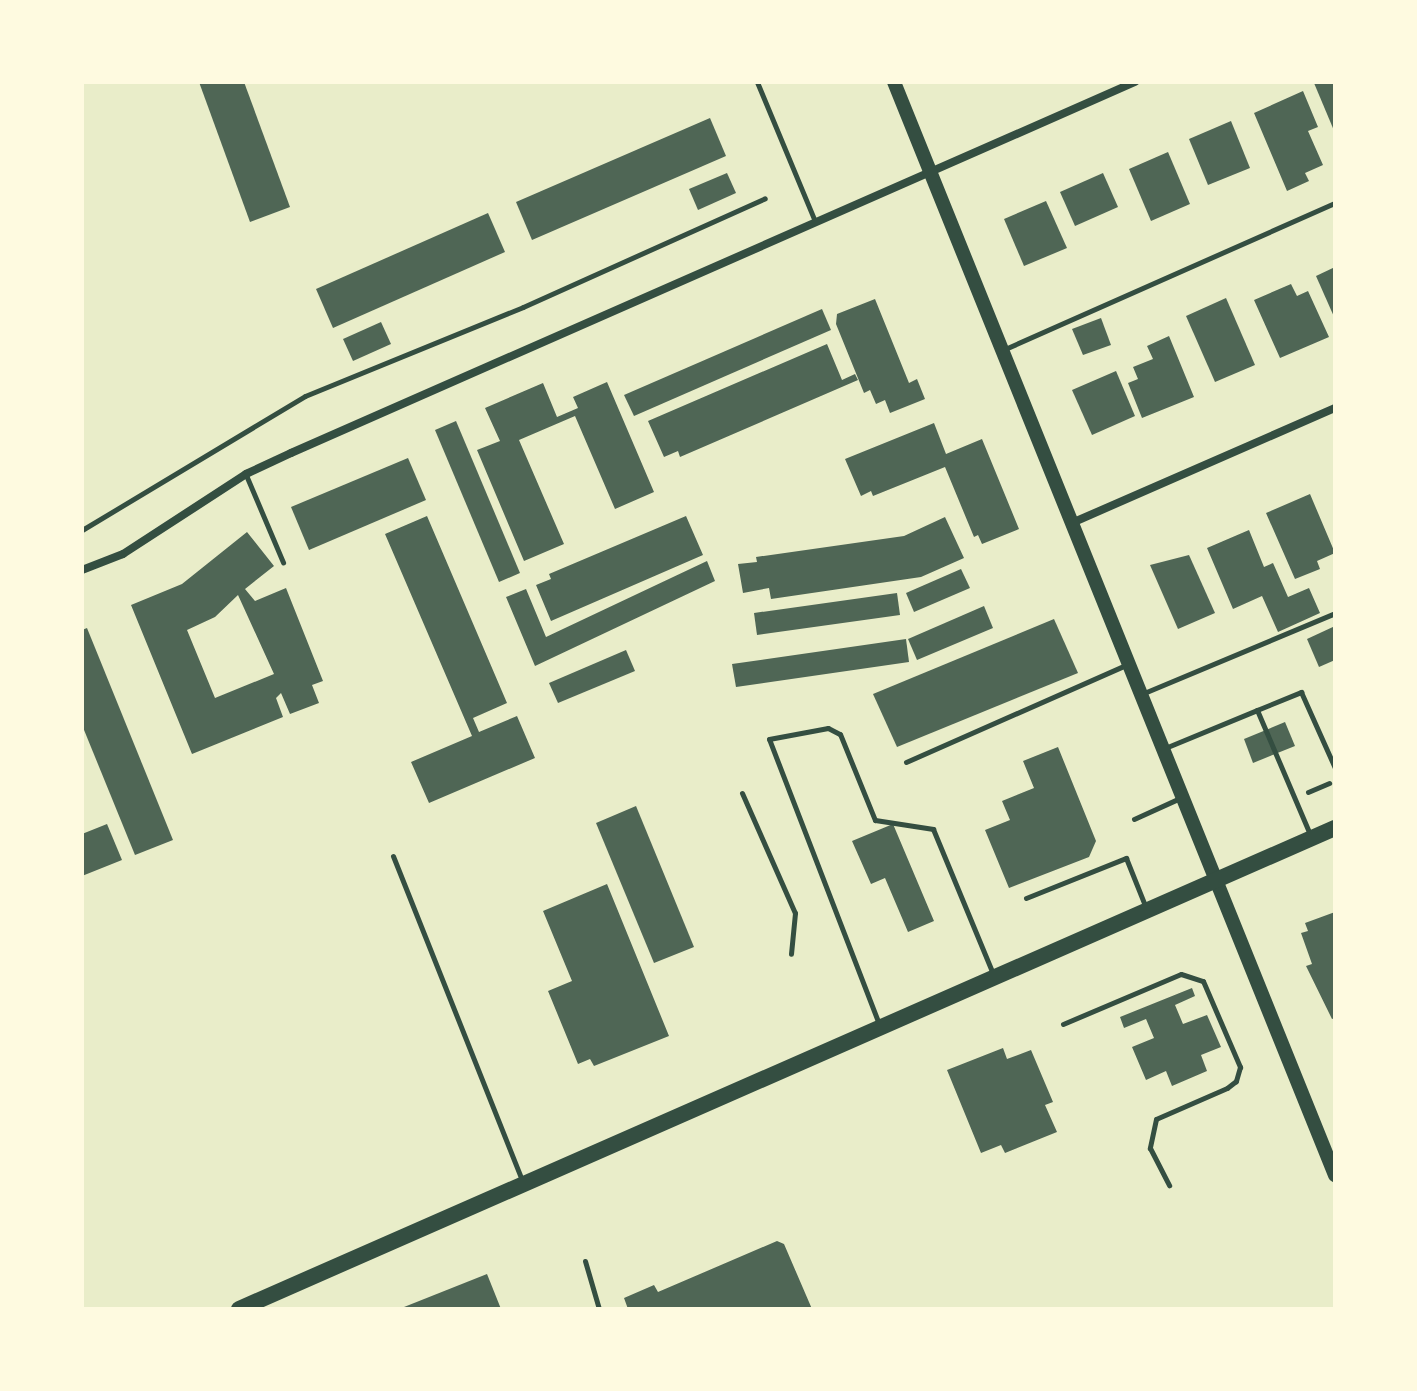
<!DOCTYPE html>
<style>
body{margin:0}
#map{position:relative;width:1417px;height:1391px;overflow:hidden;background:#e9edc9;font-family:Overpass,sans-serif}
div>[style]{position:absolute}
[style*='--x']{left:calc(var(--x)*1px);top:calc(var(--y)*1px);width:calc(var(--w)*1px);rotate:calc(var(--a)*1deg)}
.building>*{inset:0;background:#4f6655}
.path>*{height:5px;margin:-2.5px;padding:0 2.5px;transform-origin:2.5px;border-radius:2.5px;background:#344e41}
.service>*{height:5px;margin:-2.5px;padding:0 2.5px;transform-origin:2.5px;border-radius:2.5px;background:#344e41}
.minor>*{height:8px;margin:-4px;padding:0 4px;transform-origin:4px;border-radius:4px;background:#344e41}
.tertiary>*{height:14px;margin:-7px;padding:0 7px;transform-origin:7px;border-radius:7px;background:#344e41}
.secondary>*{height:16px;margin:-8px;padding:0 8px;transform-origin:8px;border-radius:8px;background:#344e41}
span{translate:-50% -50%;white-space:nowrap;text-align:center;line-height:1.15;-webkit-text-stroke:8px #fefae0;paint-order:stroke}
.frame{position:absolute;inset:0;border:84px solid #fefae0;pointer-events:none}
</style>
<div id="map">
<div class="building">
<div style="clip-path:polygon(199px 82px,244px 82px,290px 207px,250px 222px)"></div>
<div style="clip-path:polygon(1335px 82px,1335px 133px,1314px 83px)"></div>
<div style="clip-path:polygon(1303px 91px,1318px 127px,1308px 131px,1323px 165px,1305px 173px,1309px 181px,1287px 191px,1254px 113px)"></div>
<div style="clip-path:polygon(710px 118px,726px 156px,532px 240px,516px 202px)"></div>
<div style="clip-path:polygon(1231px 121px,1250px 168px,1208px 185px,1189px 139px)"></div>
<div style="clip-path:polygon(1168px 152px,1190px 204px,1151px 221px,1129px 169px)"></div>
<div style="clip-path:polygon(727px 173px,736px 193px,698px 210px,689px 189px)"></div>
<div style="clip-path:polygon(1103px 173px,1118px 207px,1075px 226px,1060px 192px)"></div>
<div style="clip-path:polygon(1046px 201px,1067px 248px,1024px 266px,1004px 219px)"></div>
<div style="clip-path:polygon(488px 213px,505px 252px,333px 328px,316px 289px)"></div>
<div style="clip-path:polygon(1335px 267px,1335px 319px,1316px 276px)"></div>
<div style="clip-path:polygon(1291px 284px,1297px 296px,1308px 291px,1329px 337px,1280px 358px,1254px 300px)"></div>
<div style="clip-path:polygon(1226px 298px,1255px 365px,1215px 382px,1186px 316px)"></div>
<div style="clip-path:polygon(875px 299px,909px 383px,917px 379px,925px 399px,890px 413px,885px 400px,876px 404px,870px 390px,864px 393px,836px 324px,837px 314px)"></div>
<div style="clip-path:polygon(822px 309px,831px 330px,634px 416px,624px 395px)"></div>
<div style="clip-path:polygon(1101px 318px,1111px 345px,1083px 355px,1072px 329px)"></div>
<div style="clip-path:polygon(381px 322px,391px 344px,353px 361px,343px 339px)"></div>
<div style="clip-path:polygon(1169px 336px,1194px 397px,1142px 418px,1128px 383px,1138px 379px,1133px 367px,1153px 359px,1147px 346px)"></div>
<div style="clip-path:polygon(827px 344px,842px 380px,855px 374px,858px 380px,680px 457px,678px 451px,664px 457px,648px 421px)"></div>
<div style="clip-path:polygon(1116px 371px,1135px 416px,1092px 435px,1072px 390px)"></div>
<div style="clip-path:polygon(607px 382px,654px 492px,615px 509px,575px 416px,519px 440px,564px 544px,524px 561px,477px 450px,500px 441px,485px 408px,543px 383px,557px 417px,578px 408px,573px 397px)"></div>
<div style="clip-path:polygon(456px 421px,520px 573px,499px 582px,435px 430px)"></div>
<div style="clip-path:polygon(934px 423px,946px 454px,982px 439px,1019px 529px,982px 544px,978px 535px,974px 537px,945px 467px,873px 496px,871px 491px,861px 496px,845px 459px)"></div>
<div style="clip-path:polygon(408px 458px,426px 500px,309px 550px,291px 507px)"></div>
<div style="clip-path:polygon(1310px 494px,1335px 553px,1317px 561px,1320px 569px,1295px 579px,1266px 513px)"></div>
<div style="clip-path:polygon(427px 516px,507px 703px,473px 718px,479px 732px,517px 716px,535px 758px,429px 803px,411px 762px,472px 736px,385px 534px)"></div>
<div style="clip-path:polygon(686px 516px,703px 555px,551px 621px,536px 585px,551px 579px,549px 574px)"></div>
<div style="clip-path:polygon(945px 517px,964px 558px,921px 577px,771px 599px,769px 588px,743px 593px,738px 564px,757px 562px,756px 557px,904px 536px)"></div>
<div style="clip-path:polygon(1249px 530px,1264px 567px,1273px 563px,1288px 597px,1309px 588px,1320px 613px,1278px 632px,1262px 596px,1233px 609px,1207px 548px)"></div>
<div style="clip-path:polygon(evenodd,247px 532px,274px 566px,245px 589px,255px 601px,286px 588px,323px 681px,312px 685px,319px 703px,290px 714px,281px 693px,276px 698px,283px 717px,192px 754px,131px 605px,182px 584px,247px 532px,238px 595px,274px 674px,215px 698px,187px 630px,215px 617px,238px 595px)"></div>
<div style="clip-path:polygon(1189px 555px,1215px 613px,1178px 629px,1150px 565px)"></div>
<div style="clip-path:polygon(707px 561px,715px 581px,535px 666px,506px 597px,526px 589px,546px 637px)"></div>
<div style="clip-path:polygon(961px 569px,970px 588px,914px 612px,906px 593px)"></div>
<div style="clip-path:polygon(897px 593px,900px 615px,757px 635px,754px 613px)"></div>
<div style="clip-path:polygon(984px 606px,993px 628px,917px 660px,908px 639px)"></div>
<div style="clip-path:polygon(1054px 619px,1078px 673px,897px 747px,873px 694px)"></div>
<div style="clip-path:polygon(1335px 626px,1335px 660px,1319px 667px,1307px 639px)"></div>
<div style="clip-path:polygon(87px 628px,173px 840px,135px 855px,82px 725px,82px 630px)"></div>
<div style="clip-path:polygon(906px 639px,909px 662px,736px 687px,732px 664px)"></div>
<div style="clip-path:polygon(626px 650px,635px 671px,558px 703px,549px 683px)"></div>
<div style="clip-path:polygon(1285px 722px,1295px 746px,1253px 763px,1244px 739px)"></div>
<div style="clip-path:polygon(1058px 747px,1096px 841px,1089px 857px,1009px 888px,985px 830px,1010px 820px,1002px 801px,1034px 788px,1023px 761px)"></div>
<div style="clip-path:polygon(636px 806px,694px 947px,654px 963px,596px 823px)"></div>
<div style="clip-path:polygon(107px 824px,122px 860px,82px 876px,82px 834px)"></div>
<div style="clip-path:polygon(893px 824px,934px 921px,908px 932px,885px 878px,871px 884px,852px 841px)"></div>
<div style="clip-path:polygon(607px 884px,669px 1036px,594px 1066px,590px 1059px,578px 1064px,548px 991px,572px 981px,543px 911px)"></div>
<div style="clip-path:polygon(1335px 912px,1335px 1018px,1332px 1019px,1306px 966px,1312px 964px,1301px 933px,1308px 931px,1305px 923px)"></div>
<div style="clip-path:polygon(1192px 988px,1195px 996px,1175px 1005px,1183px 1024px,1207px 1015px,1221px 1047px,1201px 1055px,1207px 1071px,1172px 1086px,1166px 1071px,1146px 1080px,1132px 1047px,1154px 1038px,1146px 1019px,1124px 1028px,1120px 1017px)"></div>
<div style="clip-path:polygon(1003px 1048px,1007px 1059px,1031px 1050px,1053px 1102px,1045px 1105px,1057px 1132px,1005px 1153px,1001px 1145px,981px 1153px,947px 1070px)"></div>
<div style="clip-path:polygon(777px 1241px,784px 1244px,812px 1309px,628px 1309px,624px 1298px,654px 1285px,658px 1292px)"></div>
<div style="clip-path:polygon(487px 1274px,501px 1309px,399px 1309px)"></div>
</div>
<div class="path">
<div style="--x:1308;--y:792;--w:23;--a:-23"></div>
</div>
<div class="service">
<div style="--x:757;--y:82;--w:151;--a:67.4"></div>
<div style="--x:1005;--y:349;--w:361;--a:-23.9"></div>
<div style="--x:246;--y:475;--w:95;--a:67"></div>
<div style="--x:82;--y:530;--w:260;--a:-31"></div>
<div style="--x:305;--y:396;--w:235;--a:-22.2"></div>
<div style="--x:523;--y:307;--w:265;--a:-24.2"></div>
<div style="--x:1144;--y:693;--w:207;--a:-22.7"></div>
<div style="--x:1257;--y:710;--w:48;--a:-22.2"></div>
<div style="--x:1301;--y:692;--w:83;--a:65.9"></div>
<div style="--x:1165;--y:748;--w:100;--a:-22.4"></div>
<div style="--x:1257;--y:710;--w:135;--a:66.9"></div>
<div style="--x:906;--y:762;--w:240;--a:-23.8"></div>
<div style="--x:742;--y:793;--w:131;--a:66.2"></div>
<div style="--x:795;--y:913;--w:41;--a:95.6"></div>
<div style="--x:1134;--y:819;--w:51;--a:-24.5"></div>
<div style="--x:393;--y:856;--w:351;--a:68.3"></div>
<div style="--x:1026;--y:898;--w:108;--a:-21.8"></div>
<div style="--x:1126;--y:858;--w:54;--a:68.2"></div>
<div style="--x:879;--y:1024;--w:305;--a:-111.1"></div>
<div style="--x:769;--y:739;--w:60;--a:-10.6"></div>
<div style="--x:828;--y:728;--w:13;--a:27"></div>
<div style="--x:840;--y:734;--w:93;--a:67.9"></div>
<div style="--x:875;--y:820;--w:59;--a:8.8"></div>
<div style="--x:933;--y:829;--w:157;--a:67.5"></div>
<div style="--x:1063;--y:1024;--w:128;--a:-23"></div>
<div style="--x:1181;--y:974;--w:23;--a:18"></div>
<div style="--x:1203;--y:981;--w:94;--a:66.7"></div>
<div style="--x:1240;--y:1067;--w:15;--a:106"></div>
<div style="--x:1236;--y:1081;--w:11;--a:142"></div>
<div style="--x:1227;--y:1088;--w:77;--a:156.4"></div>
<div style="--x:1156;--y:1119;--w:30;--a:102"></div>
<div style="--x:1150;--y:1148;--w:42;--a:62.8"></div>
<div style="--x:585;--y:1261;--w:50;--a:73.7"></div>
</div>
<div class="minor">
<div style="--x:1074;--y:522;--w:285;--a:-23.6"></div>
<div style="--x:82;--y:570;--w:44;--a:-21.3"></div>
<div style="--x:123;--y:554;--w:147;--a:-33"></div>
<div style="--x:246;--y:474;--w:50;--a:-25"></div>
<div style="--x:291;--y:453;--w:922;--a:-23.73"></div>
</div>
<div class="tertiary">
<div style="--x:894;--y:82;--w:1179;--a:68.03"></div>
</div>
<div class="secondary">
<div style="--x:239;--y:1309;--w:1197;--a:-23.7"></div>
</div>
<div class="frame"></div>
</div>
